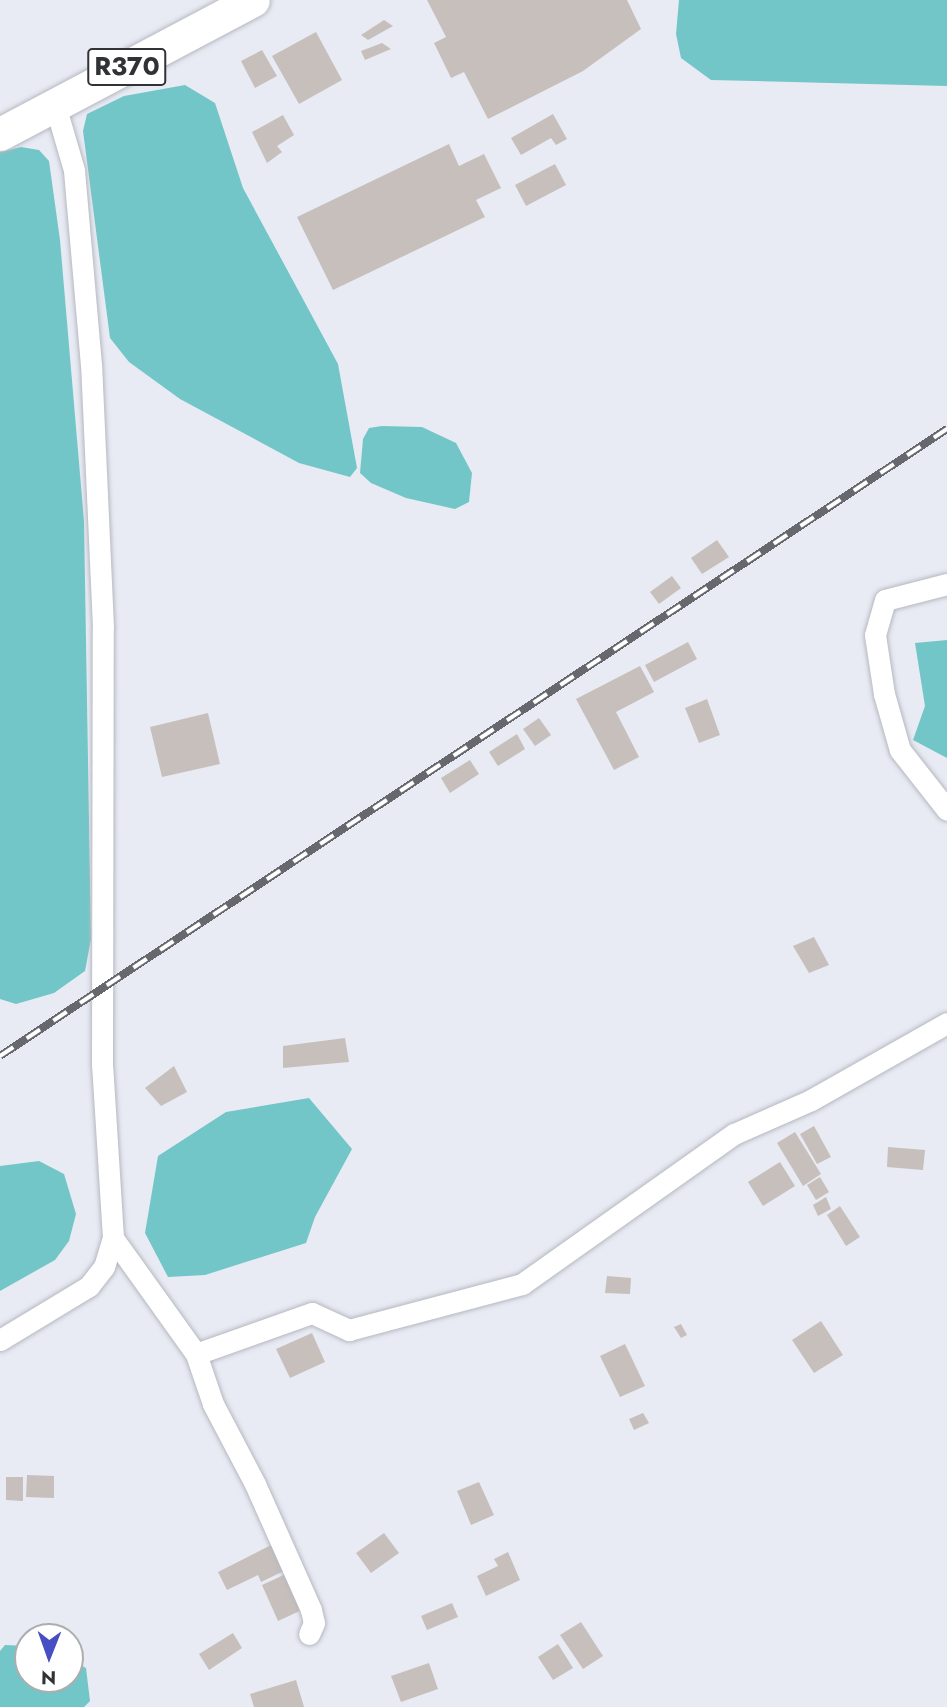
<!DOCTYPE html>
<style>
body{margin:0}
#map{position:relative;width:947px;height:1707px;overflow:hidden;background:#e8ebf3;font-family:Jost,sans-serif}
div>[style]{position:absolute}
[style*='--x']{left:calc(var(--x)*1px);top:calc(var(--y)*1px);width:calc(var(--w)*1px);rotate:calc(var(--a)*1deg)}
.water>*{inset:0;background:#73c6c7}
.building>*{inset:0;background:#c7bfbb}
.roads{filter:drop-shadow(0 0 2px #b5b8c0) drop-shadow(0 0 2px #b5b8c0)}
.street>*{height:21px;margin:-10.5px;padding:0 10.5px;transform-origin:10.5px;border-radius:10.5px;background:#fff}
.primary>*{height:33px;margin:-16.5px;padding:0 16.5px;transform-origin:16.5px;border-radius:16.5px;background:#fff}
.rail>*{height:8px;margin-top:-4px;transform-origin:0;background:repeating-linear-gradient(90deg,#fff 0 16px,#66686d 0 32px);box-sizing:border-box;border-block:2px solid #66686d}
span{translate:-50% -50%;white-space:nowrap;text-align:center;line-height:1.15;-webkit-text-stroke:5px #fff;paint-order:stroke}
.shield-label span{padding:2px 5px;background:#fff;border:2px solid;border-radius:5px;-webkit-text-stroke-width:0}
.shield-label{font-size:26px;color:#303235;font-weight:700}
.north{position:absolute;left:14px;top:1623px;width:70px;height:70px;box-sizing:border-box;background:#fff;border:2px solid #acadae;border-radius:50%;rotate:181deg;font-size:19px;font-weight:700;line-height:28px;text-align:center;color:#303235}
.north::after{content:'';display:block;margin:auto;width:24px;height:32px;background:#474dc2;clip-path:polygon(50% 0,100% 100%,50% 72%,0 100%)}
</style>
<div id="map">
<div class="water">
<div style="clip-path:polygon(679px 0,947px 0,947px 86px,711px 80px,681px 58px,676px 34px)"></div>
<div style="clip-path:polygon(185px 85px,215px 103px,243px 188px,338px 364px,357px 468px,350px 477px,299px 463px,180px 399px,129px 362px,110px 338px,83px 131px,87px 114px,124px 96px)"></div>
<div style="clip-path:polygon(21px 147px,39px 150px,49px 161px,60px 240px,84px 521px,91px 939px,85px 971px,54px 993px,16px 1004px,0 999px,0 152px)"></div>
<div style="clip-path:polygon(382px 426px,422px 427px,456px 443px,472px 473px,469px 502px,455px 509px,406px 498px,371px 483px,360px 473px,363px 439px,369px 428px)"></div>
<div style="clip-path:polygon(947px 640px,947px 758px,913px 740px,925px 706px,915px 643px)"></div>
<div style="clip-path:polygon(309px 1098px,352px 1149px,315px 1217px,306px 1243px,205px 1275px,168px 1277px,145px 1233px,158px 1156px,226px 1112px)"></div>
<div style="clip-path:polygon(39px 1161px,64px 1174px,76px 1214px,69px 1241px,55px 1260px,0 1291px,0 1166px)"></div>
<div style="clip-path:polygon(5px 1645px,28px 1646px,28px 1679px,70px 1679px,70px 1659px,86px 1668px,90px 1701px,84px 1707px,0 1707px,0 1651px)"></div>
</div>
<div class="building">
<div style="clip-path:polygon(427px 0,627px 0,641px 29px,583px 71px,488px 119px,464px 72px,451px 78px,434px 43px,446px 37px)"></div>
<div style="clip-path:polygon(384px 20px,393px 26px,368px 40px,361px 35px)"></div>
<div style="clip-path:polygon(316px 32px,342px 80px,299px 104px,272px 56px)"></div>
<div style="clip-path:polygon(382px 43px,391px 49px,365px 60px,361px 51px)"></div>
<div style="clip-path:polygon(262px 50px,277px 76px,255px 88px,241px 61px)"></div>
<div style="clip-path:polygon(553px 114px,567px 139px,556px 145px,551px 138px,521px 155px,511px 138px)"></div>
<div style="clip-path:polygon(283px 115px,294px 135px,277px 146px,282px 152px,267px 163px,252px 132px)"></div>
<div style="clip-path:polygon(449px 144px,459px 166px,484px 154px,501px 188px,476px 200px,485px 217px,333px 290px,297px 217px)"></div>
<div style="clip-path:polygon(555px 164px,566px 185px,526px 206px,515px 185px)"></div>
<div style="clip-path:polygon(717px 540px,729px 557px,702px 574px,691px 558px)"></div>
<div style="clip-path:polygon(672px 576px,681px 588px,659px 604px,650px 592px)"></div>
<div style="clip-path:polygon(688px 642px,697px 659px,654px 682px,645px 665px)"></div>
<div style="clip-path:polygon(640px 666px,654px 692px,616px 712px,639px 757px,614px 770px,576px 699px)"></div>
<div style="clip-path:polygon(707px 699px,720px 735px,699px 743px,685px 708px)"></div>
<div style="clip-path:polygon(208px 713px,220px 764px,162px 777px,150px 727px)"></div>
<div style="clip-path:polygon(539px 718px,551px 735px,535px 746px,523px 729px)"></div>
<div style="clip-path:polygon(517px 734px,525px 749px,498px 766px,489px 752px)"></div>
<div style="clip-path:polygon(470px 760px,479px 774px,450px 793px,441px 778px)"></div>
<div style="clip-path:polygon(814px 937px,829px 965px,809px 973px,793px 946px)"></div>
<div style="clip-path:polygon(345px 1038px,349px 1062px,283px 1068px,283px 1046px)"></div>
<div style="clip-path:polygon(174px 1066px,187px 1092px,161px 1106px,145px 1088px)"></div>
<div style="clip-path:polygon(814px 1126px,831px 1157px,817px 1164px,800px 1134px)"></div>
<div style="clip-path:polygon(795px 1132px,821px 1174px,803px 1186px,777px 1143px)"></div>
<div style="clip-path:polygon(888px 1147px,925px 1150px,923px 1170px,887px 1167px)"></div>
<div style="clip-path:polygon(780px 1162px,795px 1186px,763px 1206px,748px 1182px)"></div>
<div style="clip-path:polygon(820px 1177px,829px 1192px,816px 1200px,807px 1185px)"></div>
<div style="clip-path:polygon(826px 1197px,831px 1209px,818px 1216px,813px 1205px)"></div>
<div style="clip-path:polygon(840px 1206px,860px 1237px,846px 1246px,827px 1215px)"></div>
<div style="clip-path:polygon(607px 1276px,631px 1278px,630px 1294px,605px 1293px)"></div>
<div style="clip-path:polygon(821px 1321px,843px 1355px,814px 1373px,792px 1340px)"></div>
<div style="clip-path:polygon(681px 1324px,687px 1335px,681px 1338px,674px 1327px)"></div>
<div style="clip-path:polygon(312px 1333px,325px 1362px,290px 1378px,276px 1349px)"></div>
<div style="clip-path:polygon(625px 1344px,645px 1386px,620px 1397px,600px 1356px)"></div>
<div style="clip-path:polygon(643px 1413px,649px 1423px,634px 1430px,629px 1419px)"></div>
<div style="clip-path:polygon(27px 1475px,54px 1476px,54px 1498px,26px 1497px)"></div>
<div style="clip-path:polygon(6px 1477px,23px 1477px,23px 1501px,6px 1500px)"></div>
<div style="clip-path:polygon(479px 1482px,494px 1515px,471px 1525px,457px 1491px)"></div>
<div style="clip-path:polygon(384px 1533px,399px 1553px,371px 1573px,356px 1553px)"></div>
<div style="clip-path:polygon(273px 1544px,286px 1570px,261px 1582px,258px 1575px,227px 1590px,218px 1572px)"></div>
<div style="clip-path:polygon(508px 1552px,520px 1580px,486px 1596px,477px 1576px,498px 1566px,494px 1559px)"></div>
<div style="clip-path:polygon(288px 1573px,304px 1609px,278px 1621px,262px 1585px)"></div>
<div style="clip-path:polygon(452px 1603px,458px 1617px,427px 1630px,421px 1616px)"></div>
<div style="clip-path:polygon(581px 1622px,603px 1656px,583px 1669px,560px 1635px)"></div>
<div style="clip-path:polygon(233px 1633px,242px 1648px,209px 1670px,199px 1654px)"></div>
<div style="clip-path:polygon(558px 1644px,573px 1668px,553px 1680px,538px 1657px)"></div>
<div style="clip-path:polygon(429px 1663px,438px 1689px,401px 1702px,391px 1676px)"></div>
<div style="clip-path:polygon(296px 1680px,304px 1707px,254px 1707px,250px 1694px)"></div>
</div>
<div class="roads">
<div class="street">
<div style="--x:947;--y:584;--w:64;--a:165.5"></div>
<div style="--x:885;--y:600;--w:36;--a:106"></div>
<div style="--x:875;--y:635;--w:60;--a:81.3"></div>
<div style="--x:884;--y:694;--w:58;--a:74.1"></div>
<div style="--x:900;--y:750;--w:76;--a:51.9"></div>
<div style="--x:113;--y:1238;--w:143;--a:54.4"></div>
<div style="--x:196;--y:1354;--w:53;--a:71.2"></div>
<div style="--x:213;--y:1404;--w:90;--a:62.3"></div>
<div style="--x:255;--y:1484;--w:138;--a:66"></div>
<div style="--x:311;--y:1610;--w:13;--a:77"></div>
<div style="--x:314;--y:1623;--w:12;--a:114"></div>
<div style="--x:0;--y:1340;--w:104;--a:-31.2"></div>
<div style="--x:89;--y:1286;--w:24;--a:-52"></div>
<div style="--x:104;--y:1267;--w:30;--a:-73"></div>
<div style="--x:113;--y:1238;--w:173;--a:-93.6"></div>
<div style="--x:102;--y:1065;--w:438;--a:-89.9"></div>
<div style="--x:103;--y:627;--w:262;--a:-92.6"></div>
<div style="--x:91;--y:365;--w:196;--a:-95"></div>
<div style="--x:74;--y:170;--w:68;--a:-106.3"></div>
<div style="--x:196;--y:1354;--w:123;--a:-19.5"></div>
<div style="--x:312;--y:1313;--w:41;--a:24.7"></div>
<div style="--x:349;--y:1330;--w:179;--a:-14.9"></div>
<div style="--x:522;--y:1284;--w:260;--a:-35.3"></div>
<div style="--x:734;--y:1134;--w:84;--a:-23.8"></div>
<div style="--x:811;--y:1100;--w:156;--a:-29.5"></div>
</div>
<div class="primary">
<div style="--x:0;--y:134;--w:286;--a:-27.9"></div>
</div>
</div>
<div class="rail">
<div style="--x:0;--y:1056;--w:1136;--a:-33.51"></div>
</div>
<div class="shield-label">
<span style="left:127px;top:67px">R370</span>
</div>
<div class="north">N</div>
</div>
